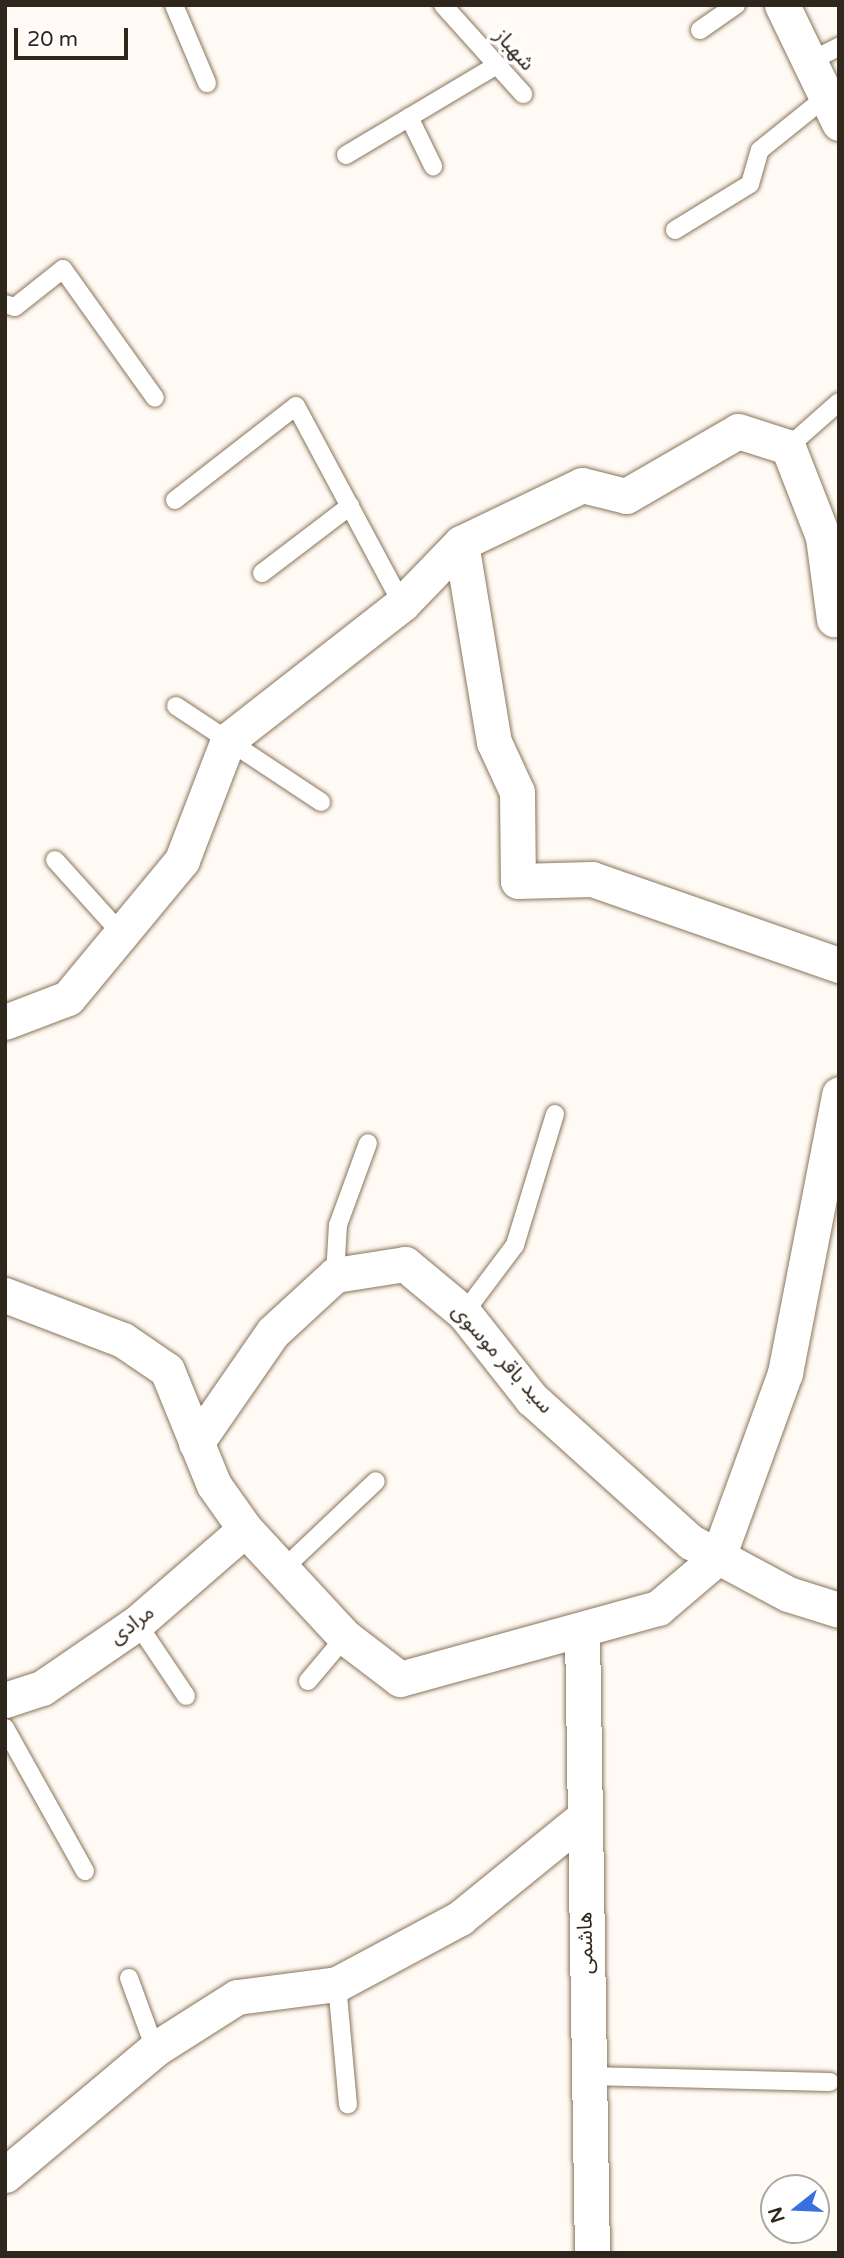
<!DOCTYPE html>
<meta charset="utf-8">
<style>
body{margin:0}
#map{position:relative;width:844px;height:2258px;overflow:hidden;background:#fffaf4;font-family:"Varela Round","Noto Sans Arabic",sans-serif}
div>[style]{position:absolute}
[style*='--x']{left:calc(var(--x)*1px);top:calc(var(--y)*1px);width:calc(var(--w)*1px);rotate:calc(var(--a)*1deg)}
.roads{filter:drop-shadow(0 0 2px #8a745a) drop-shadow(0 0 2px #8a745a)}
.service>*{height:18px;margin:-9px;padding:0 9px;transform-origin:9px;border-radius:9px;background:#fff}
.minor>*{height:35px;margin:-17.5px;padding:0 17.5px;transform-origin:17.5px;border-radius:17.5px;background:#fff}
span{translate:-50% -50%;white-space:nowrap;text-align:center;line-height:1.15;-webkit-text-stroke:7px #fff;paint-order:stroke}
.street-label{font-size:21px;color:#30271c}
.frame{position:absolute;inset:0;border:7px solid #30271c;pointer-events:none}
.north{position:absolute;left:760px;top:2174px;width:70px;height:70px;box-sizing:border-box;background:#fff;border:2px solid #aca9a4;border-radius:50%;rotate:252deg;font-size:19px;font-weight:700;line-height:28px;text-align:center;color:#30271c}
.north::after{content:'';display:block;margin:auto;width:24px;height:32px;background:#3770df;clip-path:polygon(50% 0,100% 100%,50% 72%,0 100%)}
.scale{position:absolute;left:14px;top:28px;width:114px;height:32px;box-sizing:border-box;border:4px solid #30271c;border-top:0;padding-left:9px;font-size:21px;line-height:24px;white-space:nowrap;color:#30271c;-webkit-text-stroke:5px #fff;paint-order:stroke}
</style>
<div id="map">
<div class="roads">
<div class="service">
<div style="--x:174;--y:5;--w:85;--a:67.1"></div>
<div style="--x:443;--y:5;--w:120;--a:48"></div>
<div style="--x:700;--y:30;--w:44;--a:-34.8"></div>
<div style="--x:809;--y:62;--w:34;--a:-27"></div>
<div style="--x:409;--y:117;--w:55;--a:63.9"></div>
<div style="--x:346;--y:155;--w:176;--a:-30.8"></div>
<div style="--x:675;--y:230;--w:88;--a:-31.5"></div>
<div style="--x:750;--y:184;--w:35;--a:-74"></div>
<div style="--x:760;--y:150;--w:85;--a:-38.8"></div>
<div style="--x:5;--y:304;--w:10;--a:17"></div>
<div style="--x:15;--y:307;--w:61;--a:-38.4"></div>
<div style="--x:63;--y:269;--w:158;--a:54.5"></div>
<div style="--x:788;--y:447;--w:68;--a:-41.4"></div>
<div style="--x:175;--y:500;--w:153;--a:-37.8"></div>
<div style="--x:296;--y:406;--w:225;--a:61.8"></div>
<div style="--x:262;--y:573;--w:111;--a:-37.3"></div>
<div style="--x:176;--y:706;--w:174;--a:33.5"></div>
<div style="--x:55;--y:860;--w:96;--a:48"></div>
<div style="--x:335;--y:1275;--w:50;--a:-86.6"></div>
<div style="--x:338;--y:1225;--w:87;--a:-69.9"></div>
<div style="--x:464;--y:1313;--w:85;--a:-53.1"></div>
<div style="--x:515;--y:1245;--w:137;--a:-73"></div>
<div style="--x:282;--y:1570;--w:129;--a:-43.4"></div>
<div style="--x:137;--y:1623;--w:88;--a:56.1"></div>
<div style="--x:308;--y:1681;--w:57;--a:-49.9"></div>
<div style="--x:5;--y:1728;--w:164;--a:60.8"></div>
<div style="--x:129;--y:1978;--w:76;--a:69.9"></div>
<div style="--x:337;--y:1984;--w:121;--a:84.8"></div>
<div style="--x:588;--y:2076;--w:242;--a:1.4"></div>
</div>
<div class="minor">
<div style="--x:782;--y:5;--w:131;--a:64.2"></div>
<div style="--x:461;--y:543;--w:202;--a:80.6"></div>
<div style="--x:494;--y:742;--w:55;--a:65.3"></div>
<div style="--x:517;--y:792;--w:89;--a:89.4"></div>
<div style="--x:518;--y:881;--w:74;--a:-1.5"></div>
<div style="--x:592;--y:879;--w:262;--a:19.2"></div>
<div style="--x:5;--y:1022;--w:67;--a:-20.9"></div>
<div style="--x:68;--y:998;--w:179;--a:-50.4"></div>
<div style="--x:182;--y:860;--w:129;--a:-69"></div>
<div style="--x:228;--y:740;--w:221;--a:-38"></div>
<div style="--x:402;--y:604;--w:85;--a:-46"></div>
<div style="--x:461;--y:543;--w:134;--a:-25.6"></div>
<div style="--x:582;--y:485;--w:45;--a:14"></div>
<div style="--x:626;--y:496;--w:129;--a:-30.1"></div>
<div style="--x:738;--y:431;--w:52;--a:17.7"></div>
<div style="--x:788;--y:447;--w:97;--a:68.7"></div>
<div style="--x:823;--y:537;--w:83;--a:82.4"></div>
<div style="--x:5;--y:1295;--w:126;--a:20.9"></div>
<div style="--x:123;--y:1340;--w:53;--a:34.3"></div>
<div style="--x:167;--y:1370;--w:124;--a:67.8"></div>
<div style="--x:214;--y:1485;--w:54;--a:54.8"></div>
<div style="--x:245;--y:1529;--w:147;--a:47.2"></div>
<div style="--x:345;--y:1637;--w:69;--a:37.4"></div>
<div style="--x:400;--y:1679;--w:268;--a:-15.4"></div>
<div style="--x:658;--y:1608;--w:79;--a:-40.4"></div>
<div style="--x:718;--y:1557;--w:196;--a:-70"></div>
<div style="--x:785;--y:1373;--w:284;--a:-79"></div>
<div style="--x:196;--y:1443;--w:135;--a:-55.3"></div>
<div style="--x:273;--y:1332;--w:84;--a:-42.6"></div>
<div style="--x:335;--y:1275;--w:71;--a:-8.9"></div>
<div style="--x:405;--y:1264;--w:77;--a:39.7"></div>
<div style="--x:464;--y:1313;--w:110;--a:51.7"></div>
<div style="--x:532;--y:1399;--w:214;--a:42"></div>
<div style="--x:691;--y:1542;--w:110;--a:28.2"></div>
<div style="--x:788;--y:1594;--w:53;--a:17.4"></div>
<div style="--x:582;--y:1632;--w:621;--a:89.08"></div>
<div style="--x:5;--y:1700;--w:39;--a:-18"></div>
<div style="--x:42;--y:1688;--w:115;--a:-34.4"></div>
<div style="--x:137;--y:1623;--w:143;--a:-41"></div>
<div style="--x:5;--y:2175;--w:196;--a:-40"></div>
<div style="--x:155;--y:2049;--w:97;--a:-32.4"></div>
<div style="--x:237;--y:1997;--w:101;--a:-7.4"></div>
<div style="--x:337;--y:1984;--w:140;--a:-28.2"></div>
<div style="--x:460;--y:1918;--w:159;--a:-39.1"></div>
</div>
</div>
<div class="street-label">
<span style="left:514px;top:50px;rotate:48deg">شهباز</span>
<span style="left:502px;top:1359px;rotate:48deg">سید باقر موسوی</span>
<span style="left:132px;top:1625px;rotate:-37deg">مرادی</span>
<span style="left:586px;top:1943px;rotate:-91deg">هاشمی</span>
</div>
<div class="frame"></div>
<div class="north">N</div>
<div class="scale">20 m</div>
</div>
